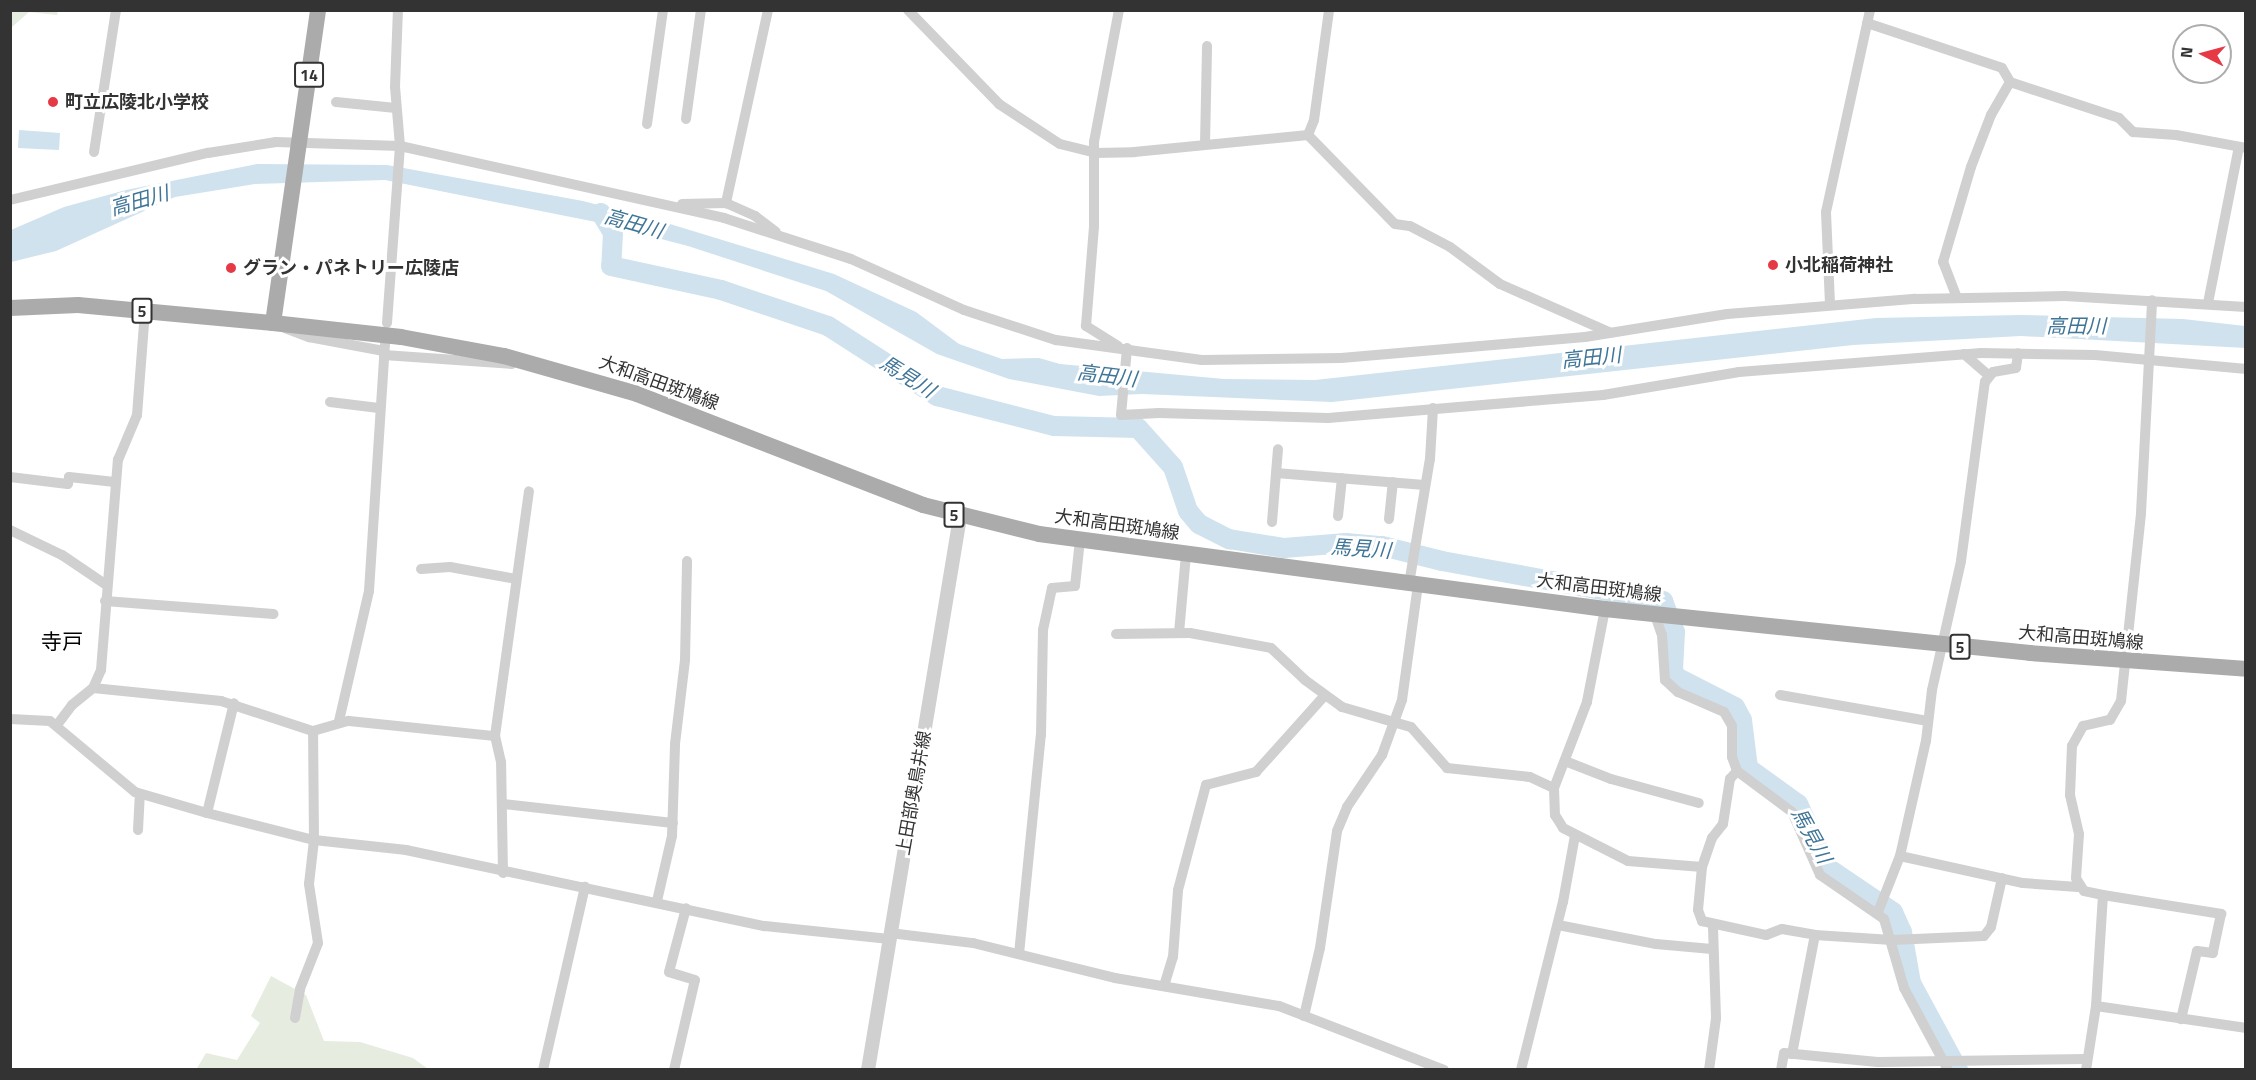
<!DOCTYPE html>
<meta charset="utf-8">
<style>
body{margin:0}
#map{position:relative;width:2256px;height:1080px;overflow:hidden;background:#fff;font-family:"Titillium Web","Noto Sans JP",sans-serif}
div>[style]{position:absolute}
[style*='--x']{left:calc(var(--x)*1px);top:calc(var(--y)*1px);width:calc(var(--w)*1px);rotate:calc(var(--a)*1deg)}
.green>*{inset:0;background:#e6ecdf}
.water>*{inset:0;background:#cfe2ee}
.river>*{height:20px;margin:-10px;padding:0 10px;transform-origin:10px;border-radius:10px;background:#cfe2ee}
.minor>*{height:10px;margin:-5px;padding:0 5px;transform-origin:5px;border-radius:5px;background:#d0d0d0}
.tertiary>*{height:14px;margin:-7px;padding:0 7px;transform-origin:7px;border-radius:7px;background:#d0d0d0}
.primary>*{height:16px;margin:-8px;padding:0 8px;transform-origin:8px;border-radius:8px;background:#ababab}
.dots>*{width:16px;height:16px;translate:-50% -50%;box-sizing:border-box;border:3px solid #fff;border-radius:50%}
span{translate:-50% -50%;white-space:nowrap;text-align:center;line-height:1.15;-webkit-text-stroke:6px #fff;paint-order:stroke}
.shield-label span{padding:2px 4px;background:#fff;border:2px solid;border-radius:4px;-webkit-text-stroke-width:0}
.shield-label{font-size:16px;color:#333;font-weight:700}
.poi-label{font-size:18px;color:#333;font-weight:700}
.left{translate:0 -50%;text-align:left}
.street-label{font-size:18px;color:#333}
.water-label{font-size:20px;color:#3f7597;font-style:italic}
.quarter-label{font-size:21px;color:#000}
.frame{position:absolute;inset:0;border:12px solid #333;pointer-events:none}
.north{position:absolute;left:2172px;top:24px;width:60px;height:60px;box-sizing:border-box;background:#fff;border:2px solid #adadad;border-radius:50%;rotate:276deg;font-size:16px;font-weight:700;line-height:24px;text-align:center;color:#333}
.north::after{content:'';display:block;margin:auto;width:21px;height:27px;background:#e63946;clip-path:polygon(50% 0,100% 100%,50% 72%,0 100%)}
</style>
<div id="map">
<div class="green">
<div style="clip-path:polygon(10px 11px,11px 10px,58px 11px,57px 15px,29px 12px,12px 27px,11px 34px)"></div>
<div style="clip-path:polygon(271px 976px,306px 995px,324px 1041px,360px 1042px,413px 1058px,428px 1069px,196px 1070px,206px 1053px,237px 1060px,260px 1023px,251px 1016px)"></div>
</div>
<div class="water">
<div style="clip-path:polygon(19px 130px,60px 133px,59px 150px,18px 148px)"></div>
<div style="clip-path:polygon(257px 164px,387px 165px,583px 201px,670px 224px,834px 274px,916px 312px,959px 344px,1002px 359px,1039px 358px,1060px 364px,1224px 379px,1315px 380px,1876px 318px,2020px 315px,2183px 319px,2245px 326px,2246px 348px,2021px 336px,1853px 345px,1332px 402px,1142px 394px,1099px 396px,1009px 379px,937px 354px,826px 291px,688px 246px,596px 222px,385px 180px,255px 184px,175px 197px,56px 251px,11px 262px,11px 230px,64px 207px,126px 190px)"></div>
</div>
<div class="river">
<div style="--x:601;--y:213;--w:23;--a:59"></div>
<div style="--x:613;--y:233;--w:33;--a:93"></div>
<div style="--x:611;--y:266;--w:113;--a:12.3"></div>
<div style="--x:721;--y:290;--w:113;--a:18.6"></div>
<div style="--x:828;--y:326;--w:130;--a:32.7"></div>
<div style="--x:937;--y:396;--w:121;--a:14.4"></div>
<div style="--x:1054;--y:426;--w:84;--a:1.4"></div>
<div style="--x:1138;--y:428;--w:52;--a:48.1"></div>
<div style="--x:1173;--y:467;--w:46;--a:71.2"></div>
<div style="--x:1188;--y:511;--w:17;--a:50"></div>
<div style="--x:1199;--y:524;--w:34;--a:27"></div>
<div style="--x:1229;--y:539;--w:56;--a:9.3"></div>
<div style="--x:1284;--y:548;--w:62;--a:-4.6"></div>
<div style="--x:1346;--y:543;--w:36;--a:5"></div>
<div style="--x:1382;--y:546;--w:62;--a:14"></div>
<div style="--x:1442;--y:561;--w:225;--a:10.3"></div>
<div style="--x:1663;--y:601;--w:33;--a:69"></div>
<div style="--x:1675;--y:632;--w:38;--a:93"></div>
<div style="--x:1673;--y:670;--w:8;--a:67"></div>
<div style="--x:1676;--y:677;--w:66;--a:27"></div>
<div style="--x:1735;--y:707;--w:15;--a:62"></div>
<div style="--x:1742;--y:720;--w:48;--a:82.9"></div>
<div style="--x:1748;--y:768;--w:62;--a:35.8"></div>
<div style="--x:1798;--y:804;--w:71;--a:64.9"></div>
<div style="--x:1828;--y:868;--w:78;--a:34.1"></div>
<div style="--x:1893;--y:912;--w:22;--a:66"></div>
<div style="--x:1902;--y:932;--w:52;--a:80"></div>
<div style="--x:1911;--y:983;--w:99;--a:61.6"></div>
</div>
<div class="minor">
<div style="--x:768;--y:10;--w:198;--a:102.3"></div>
<div style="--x:726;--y:203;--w:32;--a:24"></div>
<div style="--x:755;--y:216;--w:26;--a:37"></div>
<div style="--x:908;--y:10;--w:131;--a:45.9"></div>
<div style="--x:999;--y:104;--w:73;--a:33.3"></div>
<div style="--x:1060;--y:144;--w:36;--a:14"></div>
<div style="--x:1095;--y:153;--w:39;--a:-1"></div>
<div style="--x:1134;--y:152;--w:175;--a:-5.6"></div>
<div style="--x:1308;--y:135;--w:124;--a:45.7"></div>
<div style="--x:1395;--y:224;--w:15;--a:8"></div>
<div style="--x:1410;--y:226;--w:45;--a:27.7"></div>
<div style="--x:1450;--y:247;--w:62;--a:36.5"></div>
<div style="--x:1500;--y:284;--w:121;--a:23.8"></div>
<div style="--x:1867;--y:23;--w:142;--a:18.4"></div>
<div style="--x:2002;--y:68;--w:16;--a:60"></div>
<div style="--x:2010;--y:82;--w:115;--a:18.3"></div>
<div style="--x:2119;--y:118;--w:20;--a:45"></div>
<div style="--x:2133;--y:132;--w:43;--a:4"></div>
<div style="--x:2176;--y:135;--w:71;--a:10.5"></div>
<div style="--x:336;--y:102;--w:60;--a:5.7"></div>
<div style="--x:686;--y:119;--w:110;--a:-82.2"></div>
<div style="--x:647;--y:124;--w:115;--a:-82"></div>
<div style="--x:1308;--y:135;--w:16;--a:-68"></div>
<div style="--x:1314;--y:120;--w:111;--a:-82.2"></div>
<div style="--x:1205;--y:144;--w:98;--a:-88.8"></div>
<div style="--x:94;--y:152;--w:144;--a:-81.2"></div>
<div style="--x:10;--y:200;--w:204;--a:-13.4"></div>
<div style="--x:208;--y:153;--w:69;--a:-9.2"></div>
<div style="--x:276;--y:142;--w:124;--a:1.8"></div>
<div style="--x:400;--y:146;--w:332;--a:12.5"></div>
<div style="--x:724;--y:218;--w:133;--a:17.9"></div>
<div style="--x:851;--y:259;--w:124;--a:24.3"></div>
<div style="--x:964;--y:310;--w:97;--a:18.1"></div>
<div style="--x:1056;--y:340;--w:147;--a:7.8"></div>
<div style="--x:1202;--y:360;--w:139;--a:-0.8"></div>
<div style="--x:1341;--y:358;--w:245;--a:-4.9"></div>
<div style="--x:1585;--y:337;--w:144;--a:-9.2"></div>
<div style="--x:1727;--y:314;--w:189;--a:-4.6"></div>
<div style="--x:1915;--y:299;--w:150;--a:-1.1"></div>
<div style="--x:2065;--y:296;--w:181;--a:3.5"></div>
<div style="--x:682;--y:204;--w:44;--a:-1.3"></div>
<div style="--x:1957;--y:298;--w:39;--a:-111"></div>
<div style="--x:1943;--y:262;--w:99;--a:-73.6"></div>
<div style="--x:1971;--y:167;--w:56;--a:-69"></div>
<div style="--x:1991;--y:115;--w:38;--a:-60"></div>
<div style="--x:2208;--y:303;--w:159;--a:-78.8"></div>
<div style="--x:1830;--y:304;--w:92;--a:-92.5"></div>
<div style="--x:1826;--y:212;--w:207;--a:-77.7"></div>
<div style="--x:387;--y:323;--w:177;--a:-85.8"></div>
<div style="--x:400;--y:146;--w:59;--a:-94.8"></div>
<div style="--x:395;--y:87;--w:77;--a:-87.8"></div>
<div style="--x:285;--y:328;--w:26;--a:21"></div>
<div style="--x:309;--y:337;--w:76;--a:10.6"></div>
<div style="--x:1118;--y:346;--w:38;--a:-148"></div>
<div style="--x:1086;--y:326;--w:100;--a:-85.4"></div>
<div style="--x:1094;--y:226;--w:84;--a:-90"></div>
<div style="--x:1094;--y:142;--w:134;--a:-79.3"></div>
<div style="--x:1127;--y:348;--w:67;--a:95.1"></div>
<div style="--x:1121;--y:415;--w:38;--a:-3"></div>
<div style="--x:1159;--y:413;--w:169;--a:1.7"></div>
<div style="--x:1328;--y:418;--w:276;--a:-4.8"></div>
<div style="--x:1603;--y:395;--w:138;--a:-9.6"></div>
<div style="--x:1739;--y:372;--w:243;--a:-4.5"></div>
<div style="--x:1981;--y:353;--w:114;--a:1"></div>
<div style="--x:2095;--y:355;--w:152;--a:5.3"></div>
<div style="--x:1964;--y:354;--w:32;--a:41"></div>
<div style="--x:384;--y:355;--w:128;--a:4"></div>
<div style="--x:330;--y:402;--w:49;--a:7"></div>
<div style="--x:1276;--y:473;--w:149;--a:4.6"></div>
<div style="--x:10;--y:477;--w:58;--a:6.9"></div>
<div style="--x:68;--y:484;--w:7;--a:-82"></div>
<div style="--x:69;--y:477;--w:46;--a:6.2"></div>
<div style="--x:1338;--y:516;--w:38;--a:-84"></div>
<div style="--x:1389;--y:519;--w:37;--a:-84"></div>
<div style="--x:1272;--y:522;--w:73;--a:-85.3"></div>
<div style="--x:10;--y:530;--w:58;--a:25.7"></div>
<div style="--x:62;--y:555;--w:52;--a:34"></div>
<div style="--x:421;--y:569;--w:29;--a:-4"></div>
<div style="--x:450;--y:567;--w:67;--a:10.3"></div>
<div style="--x:1409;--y:584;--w:127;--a:-80.5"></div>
<div style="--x:1430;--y:459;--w:51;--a:-86.6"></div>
<div style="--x:105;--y:601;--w:169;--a:4.4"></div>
<div style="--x:1605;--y:609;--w:95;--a:101"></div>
<div style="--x:1587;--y:702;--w:92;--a:111"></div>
<div style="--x:1554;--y:788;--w:27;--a:88"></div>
<div style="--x:1555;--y:815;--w:15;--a:58"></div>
<div style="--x:1563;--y:828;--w:73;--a:26.9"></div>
<div style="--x:1628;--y:861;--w:74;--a:4.6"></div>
<div style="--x:1702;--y:867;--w:43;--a:95.3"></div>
<div style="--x:1698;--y:910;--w:12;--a:70"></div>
<div style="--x:1702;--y:921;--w:66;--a:12.3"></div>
<div style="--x:1766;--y:935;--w:17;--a:-21"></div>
<div style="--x:1782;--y:929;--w:34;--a:10"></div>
<div style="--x:1815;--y:935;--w:77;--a:3.7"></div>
<div style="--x:1892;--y:940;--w:92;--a:-2.5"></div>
<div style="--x:1984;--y:936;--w:11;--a:-52"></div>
<div style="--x:1991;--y:927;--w:50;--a:-77.3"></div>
<div style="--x:1655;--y:615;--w:21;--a:71"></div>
<div style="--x:1662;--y:635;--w:45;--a:86.2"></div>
<div style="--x:1665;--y:680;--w:18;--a:43"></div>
<div style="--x:1678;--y:692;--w:50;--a:23.5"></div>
<div style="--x:1724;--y:712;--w:16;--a:60"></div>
<div style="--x:1732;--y:726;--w:31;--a:90"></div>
<div style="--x:1732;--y:757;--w:15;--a:70"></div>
<div style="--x:1737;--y:771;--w:69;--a:36.7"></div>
<div style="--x:1792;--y:812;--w:69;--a:66"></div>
<div style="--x:1820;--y:875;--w:78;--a:34.5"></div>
<div style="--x:1884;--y:919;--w:72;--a:73.8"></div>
<div style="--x:1904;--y:988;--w:93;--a:61.8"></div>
<div style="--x:1179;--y:633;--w:79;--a:-84.9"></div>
<div style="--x:1116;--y:634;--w:74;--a:-0.8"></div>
<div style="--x:1190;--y:633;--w:82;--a:10.5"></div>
<div style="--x:1271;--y:648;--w:47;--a:43.3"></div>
<div style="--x:1305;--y:680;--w:46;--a:36.1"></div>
<div style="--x:1342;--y:707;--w:72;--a:16.2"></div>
<div style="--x:1411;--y:727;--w:55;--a:48.7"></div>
<div style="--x:1447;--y:768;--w:83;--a:6.2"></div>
<div style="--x:1530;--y:777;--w:26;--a:25"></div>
<div style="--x:93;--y:688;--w:129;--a:5.8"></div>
<div style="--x:221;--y:701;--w:97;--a:18.1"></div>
<div style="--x:313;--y:731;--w:37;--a:-16"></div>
<div style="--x:349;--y:721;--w:147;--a:5.9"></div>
<div style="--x:1780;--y:695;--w:150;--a:10"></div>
<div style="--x:10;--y:719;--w:40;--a:2.9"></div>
<div style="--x:50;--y:721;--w:111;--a:39.9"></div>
<div style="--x:135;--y:792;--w:75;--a:16.3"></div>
<div style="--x:207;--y:813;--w:110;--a:14.2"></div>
<div style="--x:314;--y:840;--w:93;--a:6.2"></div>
<div style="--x:406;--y:850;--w:367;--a:12"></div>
<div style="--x:765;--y:926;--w:125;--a:6"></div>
<div style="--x:339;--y:721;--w:133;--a:-77"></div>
<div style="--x:369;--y:591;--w:248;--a:-86.3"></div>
<div style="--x:57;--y:725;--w:25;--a:-53"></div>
<div style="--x:72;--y:705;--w:27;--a:-39"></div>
<div style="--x:93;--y:688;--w:20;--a:-66"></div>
<div style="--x:101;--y:670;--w:211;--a:-85.4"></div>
<div style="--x:118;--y:460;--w:49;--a:-67.1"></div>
<div style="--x:137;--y:415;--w:104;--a:-85.6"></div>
<div style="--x:1565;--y:761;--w:49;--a:21.4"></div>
<div style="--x:1611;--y:779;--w:91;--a:15.3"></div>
<div style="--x:503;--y:804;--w:171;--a:6.4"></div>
<div style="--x:207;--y:813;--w:113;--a:-76.2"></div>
<div style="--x:138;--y:830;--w:36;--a:-87"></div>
<div style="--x:1900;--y:856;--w:126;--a:12.4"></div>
<div style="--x:2023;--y:883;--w:55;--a:4.2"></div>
<div style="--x:1702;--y:867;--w:31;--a:-71"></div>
<div style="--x:1712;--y:838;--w:18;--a:-52"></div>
<div style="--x:1723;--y:824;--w:46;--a:-81.2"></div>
<div style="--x:1730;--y:779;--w:11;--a:-49"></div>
<div style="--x:503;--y:873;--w:111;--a:-91"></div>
<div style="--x:501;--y:762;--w:27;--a:-103"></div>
<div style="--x:495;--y:736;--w:247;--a:-82.1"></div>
<div style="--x:2103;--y:895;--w:120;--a:9.1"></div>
<div style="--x:2221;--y:914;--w:40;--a:102"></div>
<div style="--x:2213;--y:953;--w:16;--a:-173"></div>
<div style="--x:2197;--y:951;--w:70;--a:103.2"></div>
<div style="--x:657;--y:901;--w:67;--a:-77"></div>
<div style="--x:672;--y:836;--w:92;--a:-88.1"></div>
<div style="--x:675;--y:744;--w:85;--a:-83.2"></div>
<div style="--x:685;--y:660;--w:99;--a:-88.8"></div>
<div style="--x:1878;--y:912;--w:60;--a:-68.6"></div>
<div style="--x:1900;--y:856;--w:118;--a:-77.3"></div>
<div style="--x:1926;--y:741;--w:51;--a:-83.3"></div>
<div style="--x:1932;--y:690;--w:132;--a:-77.3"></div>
<div style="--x:1961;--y:561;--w:181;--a:-82.4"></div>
<div style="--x:1985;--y:382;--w:13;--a:-51"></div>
<div style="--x:1993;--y:372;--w:23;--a:-10"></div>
<div style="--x:2016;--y:368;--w:15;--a:-82"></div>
<div style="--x:1558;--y:925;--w:100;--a:11"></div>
<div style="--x:1656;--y:944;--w:56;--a:5.1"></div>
<div style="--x:890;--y:933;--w:84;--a:6.9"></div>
<div style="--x:973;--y:943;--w:146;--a:13.8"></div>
<div style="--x:1115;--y:978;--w:166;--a:9.7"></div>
<div style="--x:1279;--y:1006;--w:177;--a:21.2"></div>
<div style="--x:1019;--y:954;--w:220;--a:-84.3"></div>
<div style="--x:1041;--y:735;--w:105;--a:-88.9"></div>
<div style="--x:1043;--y:630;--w:43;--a:-77.9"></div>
<div style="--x:1052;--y:588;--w:23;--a:-5"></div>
<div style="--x:1075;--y:586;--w:46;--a:-83.8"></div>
<div style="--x:1164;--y:986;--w:30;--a:-73"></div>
<div style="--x:1173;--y:957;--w:67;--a:-85.7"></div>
<div style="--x:1178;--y:890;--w:109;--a:-75.1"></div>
<div style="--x:1206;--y:785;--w:52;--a:-14.6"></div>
<div style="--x:1256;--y:772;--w:103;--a:-48.1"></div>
<div style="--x:2096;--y:1006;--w:152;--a:8.3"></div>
<div style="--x:1304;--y:1016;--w:70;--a:-76.8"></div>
<div style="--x:1320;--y:948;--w:118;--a:-81.7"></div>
<div style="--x:1337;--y:831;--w:26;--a:-67"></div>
<div style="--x:1347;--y:807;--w:63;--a:-56.1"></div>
<div style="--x:1382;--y:755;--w:59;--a:-70"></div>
<div style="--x:1402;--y:700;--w:116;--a:-82.1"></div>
<div style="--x:295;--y:1018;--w:29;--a:-80"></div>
<div style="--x:300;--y:989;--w:49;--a:-68.6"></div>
<div style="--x:318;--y:943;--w:60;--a:-98.7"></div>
<div style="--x:309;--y:884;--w:44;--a:-83.5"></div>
<div style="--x:314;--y:840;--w:109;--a:-90.5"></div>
<div style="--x:1792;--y:1054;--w:121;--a:-79.1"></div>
<div style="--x:543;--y:1070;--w:188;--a:-77.1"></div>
<div style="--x:674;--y:1070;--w:92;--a:-76.9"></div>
<div style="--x:695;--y:980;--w:27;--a:-163"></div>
<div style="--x:669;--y:972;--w:66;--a:-75.1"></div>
<div style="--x:1521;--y:1070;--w:173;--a:-76"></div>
<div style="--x:1563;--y:902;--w:68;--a:-79.8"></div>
<div style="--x:1709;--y:1070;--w:52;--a:-82.3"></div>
<div style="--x:1716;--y:1018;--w:92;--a:-91.9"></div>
<div style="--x:1781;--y:1070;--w:17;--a:-80"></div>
<div style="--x:1784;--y:1053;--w:94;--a:5.5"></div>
<div style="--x:1878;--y:1062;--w:209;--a:-0.8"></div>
<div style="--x:2086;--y:1070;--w:65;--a:-81.1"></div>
<div style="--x:2096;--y:1006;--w:111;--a:-86.4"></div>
<div style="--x:2103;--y:895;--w:19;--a:-168"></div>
<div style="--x:2084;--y:891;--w:15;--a:-122"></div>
<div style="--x:2076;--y:878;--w:44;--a:-86.1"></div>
<div style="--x:2079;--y:834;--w:40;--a:-103"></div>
<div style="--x:2070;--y:795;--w:49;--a:-87.7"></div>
<div style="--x:2072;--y:746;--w:23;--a:-61"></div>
<div style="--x:2083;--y:726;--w:28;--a:-13"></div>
<div style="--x:2110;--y:720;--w:22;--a:-60"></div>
<div style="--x:2121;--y:701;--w:189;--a:-83.9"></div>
<div style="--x:2141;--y:513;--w:213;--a:-87"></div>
</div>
<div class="tertiary">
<div style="--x:868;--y:1070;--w:561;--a:-80.55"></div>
</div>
<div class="primary">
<div style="--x:10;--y:308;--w:68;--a:-2.5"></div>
<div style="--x:78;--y:305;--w:196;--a:5.3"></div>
<div style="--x:273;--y:323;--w:129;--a:6.2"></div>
<div style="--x:401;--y:337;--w:105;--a:10.5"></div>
<div style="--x:504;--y:356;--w:138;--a:15.9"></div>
<div style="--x:637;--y:394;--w:307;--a:21.2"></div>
<div style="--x:923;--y:505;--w:120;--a:14"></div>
<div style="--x:1039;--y:534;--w:571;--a:7.55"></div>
<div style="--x:1605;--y:609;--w:427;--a:5.9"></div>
<div style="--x:2030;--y:653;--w:217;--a:4.2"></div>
<div style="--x:273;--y:323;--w:316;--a:-81.8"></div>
</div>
<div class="dots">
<div style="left:53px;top:102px;background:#e63946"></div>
<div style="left:1773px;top:265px;background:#e63946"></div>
<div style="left:231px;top:268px;background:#e63946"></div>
</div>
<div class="shield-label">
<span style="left:309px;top:75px">14</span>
<span style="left:142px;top:311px">5</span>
<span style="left:954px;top:515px">5</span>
<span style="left:1960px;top:647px">5</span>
</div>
<div class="poi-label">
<span class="left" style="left:65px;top:102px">町立広陵北小学校</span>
<span class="left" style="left:1785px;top:265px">小北稲荷神社</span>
<span class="left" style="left:243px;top:268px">グラン・パネトリー広陵店</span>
</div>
<div class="street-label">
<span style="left:659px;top:383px;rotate:20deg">大和高田斑鳩線</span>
<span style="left:1117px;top:525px;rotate:8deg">大和高田斑鳩線</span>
<span style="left:1599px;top:588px;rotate:7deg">大和高田斑鳩線</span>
<span style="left:2081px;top:638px;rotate:5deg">大和高田斑鳩線</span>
<span style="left:914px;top:793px;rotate:-80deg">上田部奥鳥井線</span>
</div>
<div class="water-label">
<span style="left:139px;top:200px;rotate:-16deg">高田川</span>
<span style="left:634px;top:223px;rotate:16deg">高田川</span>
<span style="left:2076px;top:325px">高田川</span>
<span style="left:1591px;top:357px;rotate:-6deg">高田川</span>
<span style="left:1107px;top:375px;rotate:7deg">高田川</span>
<span style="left:908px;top:376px;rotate:32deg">馬見川</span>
<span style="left:1361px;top:548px;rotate:4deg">馬見川</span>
<span style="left:1812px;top:835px;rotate:61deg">馬見川</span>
</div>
<div class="quarter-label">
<span style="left:62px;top:641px">寺戸</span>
</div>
<div class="frame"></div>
<div class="north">N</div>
</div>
